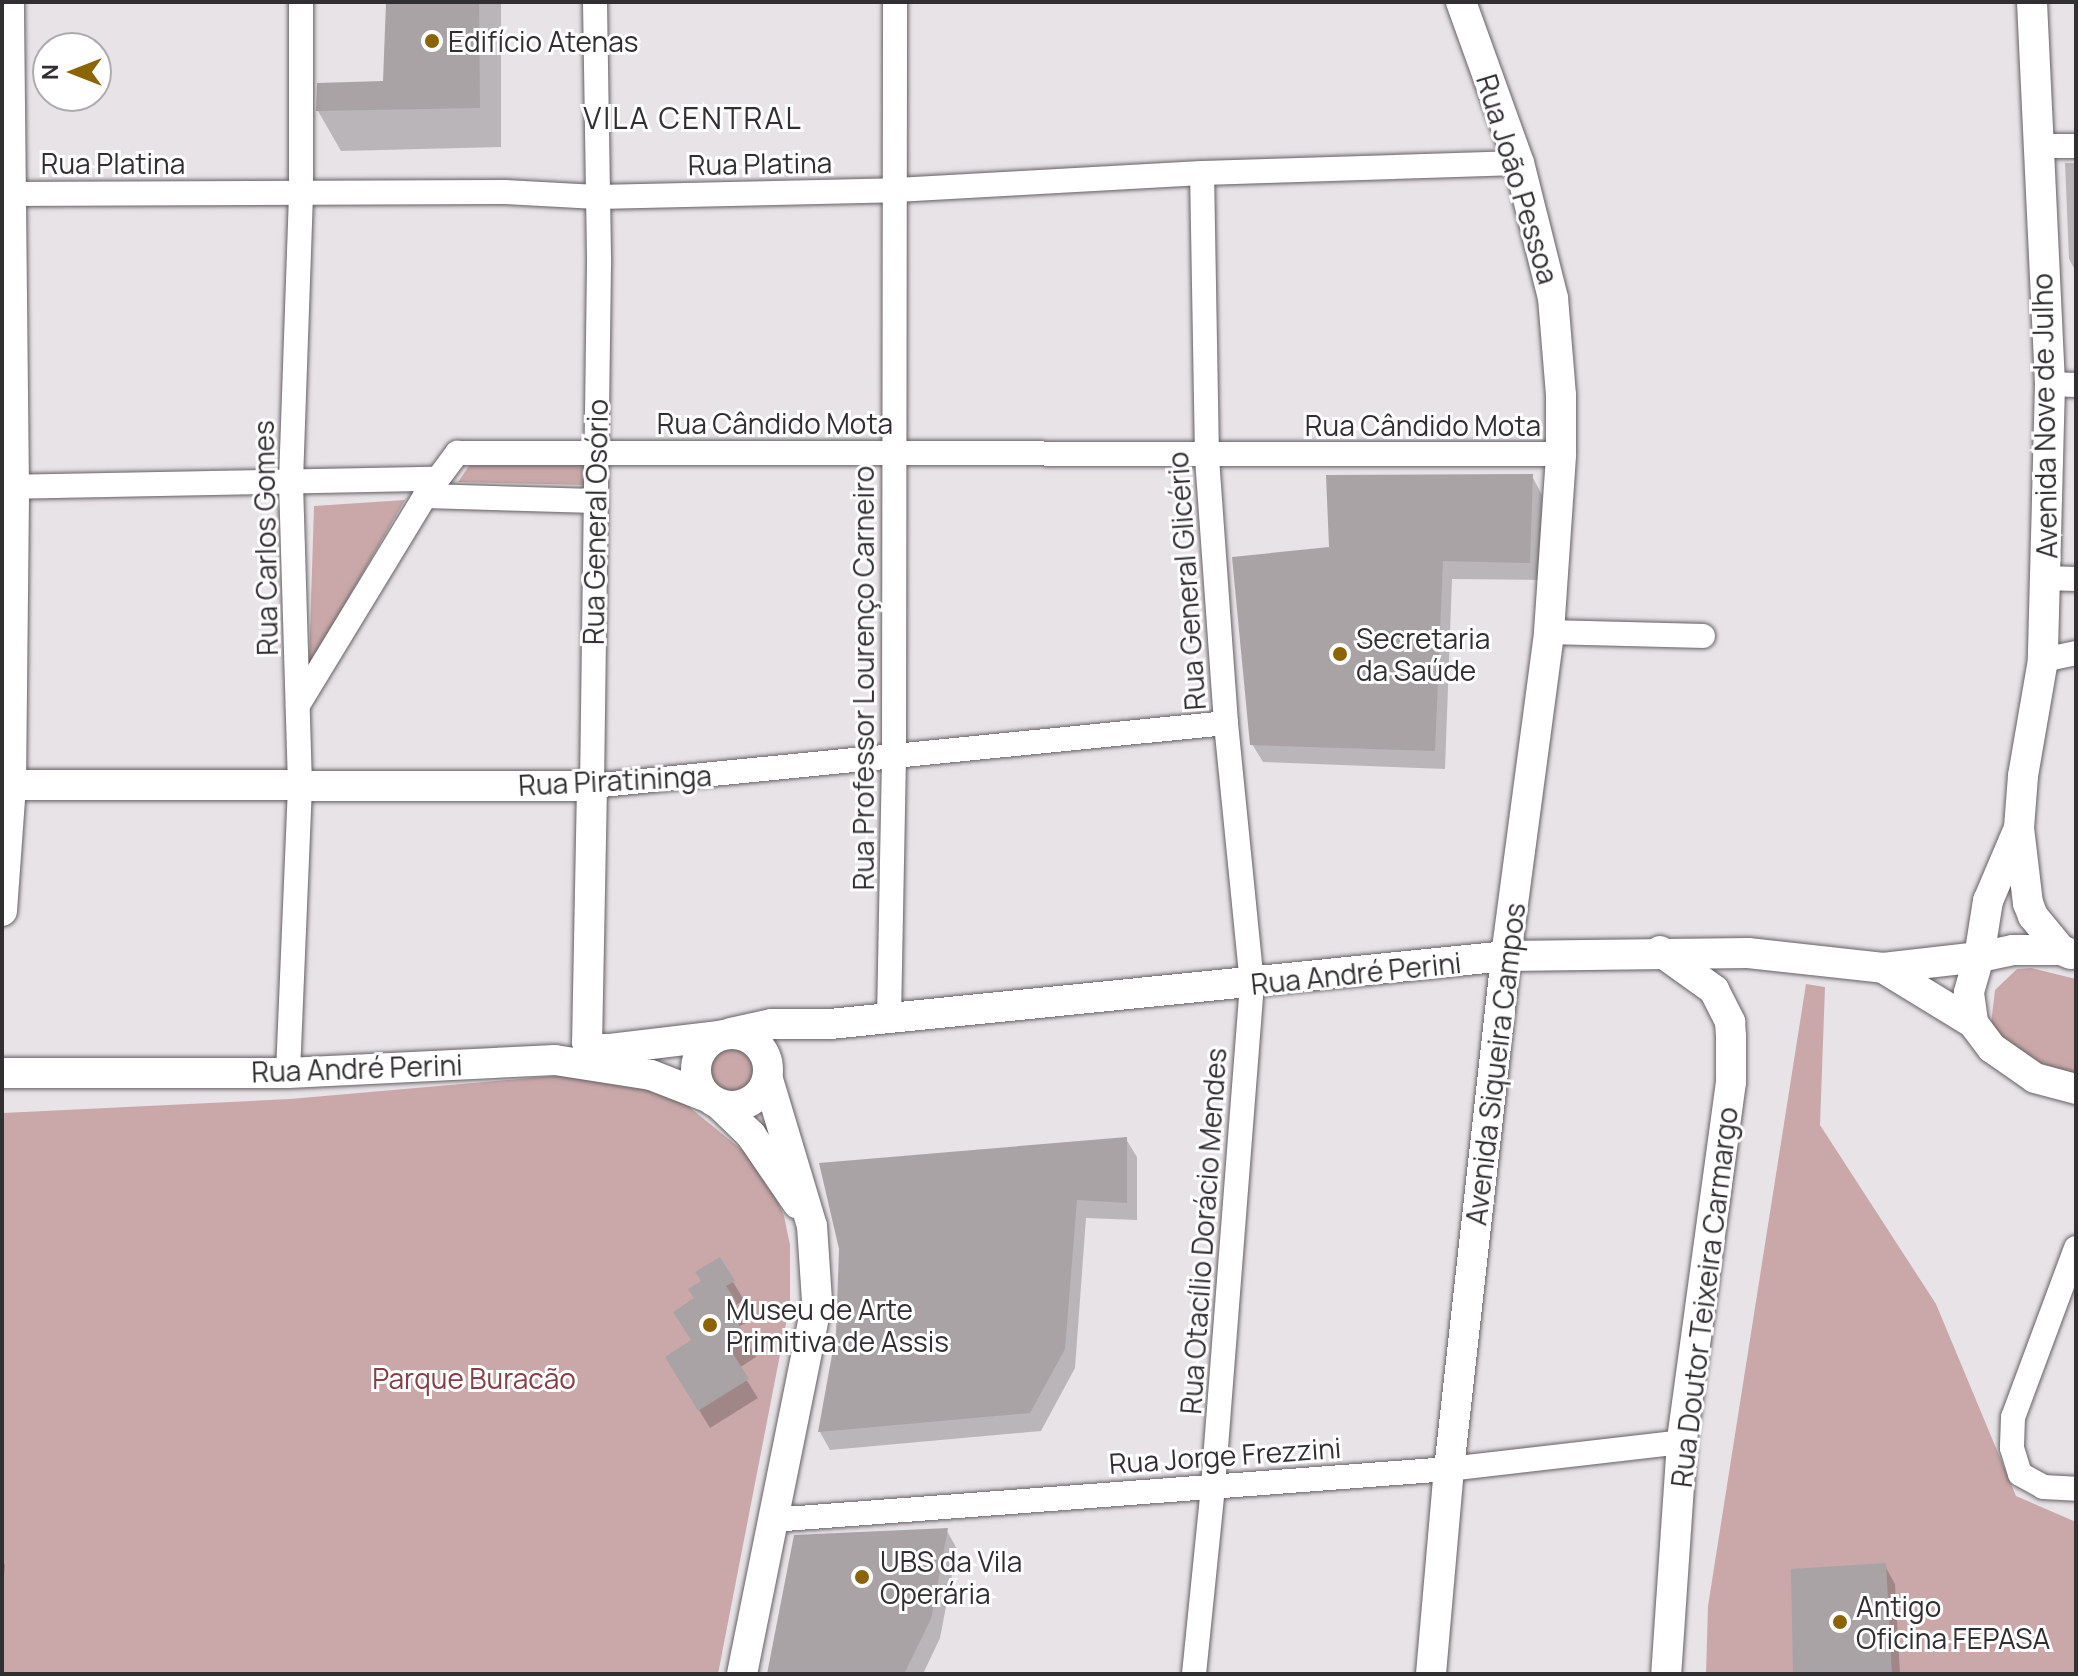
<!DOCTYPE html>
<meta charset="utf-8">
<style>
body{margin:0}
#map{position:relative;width:2078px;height:1676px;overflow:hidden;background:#e8e3e7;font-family:Manrope,sans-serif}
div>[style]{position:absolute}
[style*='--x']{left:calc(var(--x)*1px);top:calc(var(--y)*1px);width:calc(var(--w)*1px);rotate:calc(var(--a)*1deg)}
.green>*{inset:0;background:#caa8a9}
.round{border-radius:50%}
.shadow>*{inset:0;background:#0003}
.building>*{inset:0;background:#aaa3a5}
.roads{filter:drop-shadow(0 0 2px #656064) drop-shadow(0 0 2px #656064)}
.minor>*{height:24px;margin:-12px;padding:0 12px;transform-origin:12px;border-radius:12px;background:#fff}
.major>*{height:30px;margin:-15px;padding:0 15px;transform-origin:15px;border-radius:15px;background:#fff}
.major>.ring{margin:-15px;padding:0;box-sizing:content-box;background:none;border:30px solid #fff;border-radius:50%}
.dots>*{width:22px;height:22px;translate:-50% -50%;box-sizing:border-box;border:4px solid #fff;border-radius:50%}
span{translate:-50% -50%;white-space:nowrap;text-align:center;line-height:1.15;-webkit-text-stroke:6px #fff;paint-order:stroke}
.poi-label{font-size:28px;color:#312f31}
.left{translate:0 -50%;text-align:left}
.street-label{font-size:28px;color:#312f31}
.park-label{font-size:28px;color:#843e44}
.neighbourhood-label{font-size:30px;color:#312f31;letter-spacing:2px}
.frame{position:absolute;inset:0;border:4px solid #312f31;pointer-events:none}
.north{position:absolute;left:32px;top:32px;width:80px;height:80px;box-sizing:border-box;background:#fff;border:2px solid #adacad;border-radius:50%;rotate:270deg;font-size:22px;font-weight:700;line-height:32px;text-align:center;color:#312f31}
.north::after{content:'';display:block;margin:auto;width:28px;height:36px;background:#8b6505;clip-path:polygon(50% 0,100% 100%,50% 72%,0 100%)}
</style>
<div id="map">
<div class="green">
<div style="clip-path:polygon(589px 462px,590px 485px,458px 482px,471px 463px)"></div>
<div style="clip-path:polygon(405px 500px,309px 666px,314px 506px)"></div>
<div style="clip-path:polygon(2031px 968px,2076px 979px,2076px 1082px,2062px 1080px,2001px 1039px,1991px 1024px,1995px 990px,2017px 969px)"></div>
<div style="clip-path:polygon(1806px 984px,1825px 987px,1820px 1125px,1936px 1304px,2016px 1496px,2076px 1522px,2076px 1674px,1706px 1674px,1708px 1606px)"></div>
<div class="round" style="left:708px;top:1044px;width:50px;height:50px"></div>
<div style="clip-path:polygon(576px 1074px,636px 1084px,683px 1102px,747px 1154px,772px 1188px,784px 1216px,790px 1245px,790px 1303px,718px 1674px,2px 1674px,3px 1113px,290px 1099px)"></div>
</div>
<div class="shadow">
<div style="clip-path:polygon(388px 2px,501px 2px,501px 147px,341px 151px,318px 111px,319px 85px,385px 83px)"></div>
<div style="clip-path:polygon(2065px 163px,2076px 163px,2076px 272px,2069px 259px)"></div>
<div style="clip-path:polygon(1532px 476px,1542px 495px,1540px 580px,1452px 579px,1445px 769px,1263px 762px,1252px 744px,1331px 549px)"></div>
<div style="clip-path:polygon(1126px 1139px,1137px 1157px,1137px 1220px,1086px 1218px,1075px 1368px,1041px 1431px,830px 1450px,820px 1432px,838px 1333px)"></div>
<div style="clip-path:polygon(719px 1259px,744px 1300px,736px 1305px,746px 1323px,738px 1327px,756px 1357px,739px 1368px,758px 1398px,710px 1428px,678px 1376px,693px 1341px,696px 1299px)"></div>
<div style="clip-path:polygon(947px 1531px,957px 1549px,940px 1638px,923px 1674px,769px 1674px)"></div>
<div style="clip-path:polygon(2px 1559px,5px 1565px,2px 1599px)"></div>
<div style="clip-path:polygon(1885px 1566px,1895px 1584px,1900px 1674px,1795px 1674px)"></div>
</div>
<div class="building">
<div style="clip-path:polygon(386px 2px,479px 2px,480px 108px,316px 111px,317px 83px,383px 81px)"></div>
<div style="clip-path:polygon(1533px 474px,1530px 563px,1443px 561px,1435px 751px,1250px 745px,1232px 557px,1329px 547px,1326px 475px)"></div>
<div style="clip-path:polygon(1127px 1137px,1127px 1203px,1077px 1200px,1065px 1349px,1030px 1413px,818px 1432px,836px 1333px,839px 1249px,819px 1163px)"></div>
<div style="clip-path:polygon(720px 1257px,735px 1281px,726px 1286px,737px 1303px,729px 1308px,747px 1338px,730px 1349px,749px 1379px,698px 1411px,665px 1357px,691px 1340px,673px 1312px,694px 1298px,688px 1289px,701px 1281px,695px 1272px)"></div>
<div style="clip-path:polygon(948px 1528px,931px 1619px,904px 1674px,767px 1674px,794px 1535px)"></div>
<div style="clip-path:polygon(1886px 1563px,1892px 1674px,1793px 1674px,1791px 1569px)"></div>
</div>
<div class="roads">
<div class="minor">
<div style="--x:595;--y:2;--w:263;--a:89.1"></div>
<div style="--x:599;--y:265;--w:521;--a:90.77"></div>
<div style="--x:592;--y:786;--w:637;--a:-5.67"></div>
<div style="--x:2037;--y:146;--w:39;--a:0"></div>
<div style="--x:2;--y:194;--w:503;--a:-0.23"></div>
<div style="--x:505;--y:192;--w:92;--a:3.1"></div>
<div style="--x:597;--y:197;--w:299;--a:-1.3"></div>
<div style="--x:896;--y:190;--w:306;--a:-3.2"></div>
<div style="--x:1202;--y:173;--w:317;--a:-1.8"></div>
<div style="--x:2050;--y:384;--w:26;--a:2"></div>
<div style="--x:2;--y:487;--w:433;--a:-1.1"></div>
<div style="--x:425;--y:496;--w:171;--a:1.7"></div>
<div style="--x:2046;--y:578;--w:30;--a:2"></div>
<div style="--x:1549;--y:632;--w:154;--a:1.5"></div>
<div style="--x:2043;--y:660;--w:34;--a:-12"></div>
<div style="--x:298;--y:705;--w:245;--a:-58.7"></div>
<div style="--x:425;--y:496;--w:54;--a:-53.3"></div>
<div style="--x:457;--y:453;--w:1104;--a:0.05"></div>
<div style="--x:889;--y:1018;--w:259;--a:-88.9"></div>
<div style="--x:894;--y:759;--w:757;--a:-89.92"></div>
<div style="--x:288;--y:1073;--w:287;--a:-87.6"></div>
<div style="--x:300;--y:786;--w:305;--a:-91.7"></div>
<div style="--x:291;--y:481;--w:288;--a:-88"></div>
<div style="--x:301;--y:193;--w:191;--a:-90"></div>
<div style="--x:2076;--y:1248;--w:180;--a:110.4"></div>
<div style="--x:2013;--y:1417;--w:31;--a:92"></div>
<div style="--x:2012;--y:1448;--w:27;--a:73"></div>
<div style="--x:2020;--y:1474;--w:26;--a:29"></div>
<div style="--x:2043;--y:1487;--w:33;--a:3"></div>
<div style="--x:772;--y:1520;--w:679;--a:-4.31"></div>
<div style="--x:1449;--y:1469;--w:235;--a:-6.6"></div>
<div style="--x:1194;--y:1674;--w:189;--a:-84.2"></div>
<div style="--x:1213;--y:1486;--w:504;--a:-85.56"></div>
<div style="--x:1252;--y:984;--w:262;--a:-95.7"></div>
<div style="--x:1226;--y:723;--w:267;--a:-94.1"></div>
<div style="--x:1207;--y:457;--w:284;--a:-91"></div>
</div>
<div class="major">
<div style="--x:2032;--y:2;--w:382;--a:87.3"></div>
<div style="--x:2050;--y:384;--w:276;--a:91.5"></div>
<div style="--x:2043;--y:660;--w:118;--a:99.8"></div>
<div style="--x:2023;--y:776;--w:52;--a:94.4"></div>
<div style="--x:2019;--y:828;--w:76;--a:83.2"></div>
<div style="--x:2028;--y:903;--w:14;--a:69"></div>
<div style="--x:2033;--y:916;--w:44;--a:50.5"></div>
<div style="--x:2;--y:785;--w:590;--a:0.1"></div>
<div style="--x:592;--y:786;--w:256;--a:91.1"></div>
<div style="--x:587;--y:1042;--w:10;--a:45"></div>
<div style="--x:594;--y:1049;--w:16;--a:0"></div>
<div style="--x:610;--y:1049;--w:108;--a:-6.9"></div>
<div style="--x:2;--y:911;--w:126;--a:-85.9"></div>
<div style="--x:11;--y:785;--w:297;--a:-89.4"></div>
<div style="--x:14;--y:488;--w:486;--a:-90.6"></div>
<div style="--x:1660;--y:951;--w:67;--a:35.8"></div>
<div style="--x:1714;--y:990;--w:36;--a:63"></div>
<div style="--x:1730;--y:1022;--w:14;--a:86"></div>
<div style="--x:1731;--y:1036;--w:46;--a:90"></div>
<div style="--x:1731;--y:1082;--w:363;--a:97.8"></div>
<div style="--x:1682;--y:1442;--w:233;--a:93.9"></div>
<div style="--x:2071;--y:954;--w:11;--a:-158"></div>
<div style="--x:2061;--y:950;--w:48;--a:180"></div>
<div style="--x:2013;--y:950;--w:35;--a:168"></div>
<div style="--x:1979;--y:957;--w:37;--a:106"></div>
<div style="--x:1969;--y:993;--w:30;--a:82"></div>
<div style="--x:1973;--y:1023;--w:31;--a:53"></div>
<div style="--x:1992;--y:1048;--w:52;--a:34.9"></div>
<div style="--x:2035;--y:1078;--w:42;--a:15"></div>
<div style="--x:1883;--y:968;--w:105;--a:31.4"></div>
<div style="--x:731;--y:1033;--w:42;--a:-12.4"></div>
<div style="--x:772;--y:1024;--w:58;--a:0"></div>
<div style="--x:830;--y:1024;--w:679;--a:-5.74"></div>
<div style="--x:1506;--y:956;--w:242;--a:-0.7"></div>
<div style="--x:1748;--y:953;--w:136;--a:6.3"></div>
<div style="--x:1883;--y:968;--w:97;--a:-6.5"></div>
<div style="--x:1979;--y:957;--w:57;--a:-80.9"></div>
<div style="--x:1988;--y:901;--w:79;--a:-67"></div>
<div class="ring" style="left:696px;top:1034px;width:42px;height:42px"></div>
<div style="--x:2;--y:1073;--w:286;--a:0"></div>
<div style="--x:288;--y:1073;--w:267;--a:-2.8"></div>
<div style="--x:555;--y:1060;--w:97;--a:8.9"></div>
<div style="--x:651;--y:1075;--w:60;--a:21.4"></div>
<div style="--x:719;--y:1104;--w:45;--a:44.1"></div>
<div style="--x:751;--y:1135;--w:83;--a:55.7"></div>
<div style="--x:742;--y:1674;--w:380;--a:-78.6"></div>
<div style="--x:817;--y:1301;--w:75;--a:-93.8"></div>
<div style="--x:812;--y:1226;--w:153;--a:-106.7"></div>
<div style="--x:1431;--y:1674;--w:206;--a:-85"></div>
<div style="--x:1449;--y:1469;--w:516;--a:-83.66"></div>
<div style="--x:1506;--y:956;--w:327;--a:-82.4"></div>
<div style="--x:1549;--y:632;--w:178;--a:-86.1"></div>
<div style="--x:1561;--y:454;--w:59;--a:-90"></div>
<div style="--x:1561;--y:395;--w:97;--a:-94.7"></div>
<div style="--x:1553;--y:298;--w:139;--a:-104.1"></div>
<div style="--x:1519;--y:163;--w:171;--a:-109.8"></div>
</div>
</div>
<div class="dots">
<div style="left:432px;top:41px;background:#8b6505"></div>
<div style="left:1340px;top:654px;background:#8b6505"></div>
<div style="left:710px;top:1325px;background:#8b6505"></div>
<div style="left:862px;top:1577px;background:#8b6505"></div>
<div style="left:1840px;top:1622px;background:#8b6505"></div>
</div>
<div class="poi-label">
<span class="left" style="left:448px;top:41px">Edifício Atenas</span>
<span class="left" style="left:1356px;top:654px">Secretaria<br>da Saúde</span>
<span class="left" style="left:726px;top:1325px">Museu de Arte<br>Primitiva de Assis</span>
<span class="left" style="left:880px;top:1577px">UBS da Vila<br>Operária</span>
<span class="left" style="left:1856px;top:1622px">Antigo<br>Oficina FEPASA</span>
</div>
<div class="street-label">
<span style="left:113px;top:163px">Rua Platina</span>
<span style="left:760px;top:163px;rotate:-1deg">Rua Platina</span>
<span style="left:1518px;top:179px;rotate:73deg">Rua João Pessoa</span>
<span style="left:2044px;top:416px;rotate:-91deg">Avenida Nove de Julho</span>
<span style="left:775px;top:423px">Rua Cândido Mota</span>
<span style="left:1423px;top:425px">Rua Cândido Mota</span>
<span style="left:595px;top:522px;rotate:-89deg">Rua General Osório</span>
<span style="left:265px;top:538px;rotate:-91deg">Rua Carlos Gomes</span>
<span style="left:1186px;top:581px;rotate:-94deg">Rua General Glicério</span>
<span style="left:863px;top:678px;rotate:-90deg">Rua Professor Lourenço Carneiro</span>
<span style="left:615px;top:780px;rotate:-3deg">Rua Piratininga</span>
<span style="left:1356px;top:973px;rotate:-6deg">Rua André Perini</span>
<span style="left:1495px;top:1064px;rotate:-83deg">Avenida Siqueira Campos</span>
<span style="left:357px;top:1068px;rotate:-2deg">Rua André Perini</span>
<span style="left:1203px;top:1231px;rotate:-86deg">Rua Otacílio Dorácio Mendes</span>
<span style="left:1704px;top:1297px;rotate:-83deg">Rua Doutor Teixeira Carmargo</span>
<span style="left:1225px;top:1455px;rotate:-4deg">Rua Jorge Frezzini</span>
</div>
<div class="park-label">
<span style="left:474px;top:1378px">Parque Buracão</span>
</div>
<div class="neighbourhood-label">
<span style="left:693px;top:118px">VILA CENTRAL</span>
</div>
<div class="frame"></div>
<div class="north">N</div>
</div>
